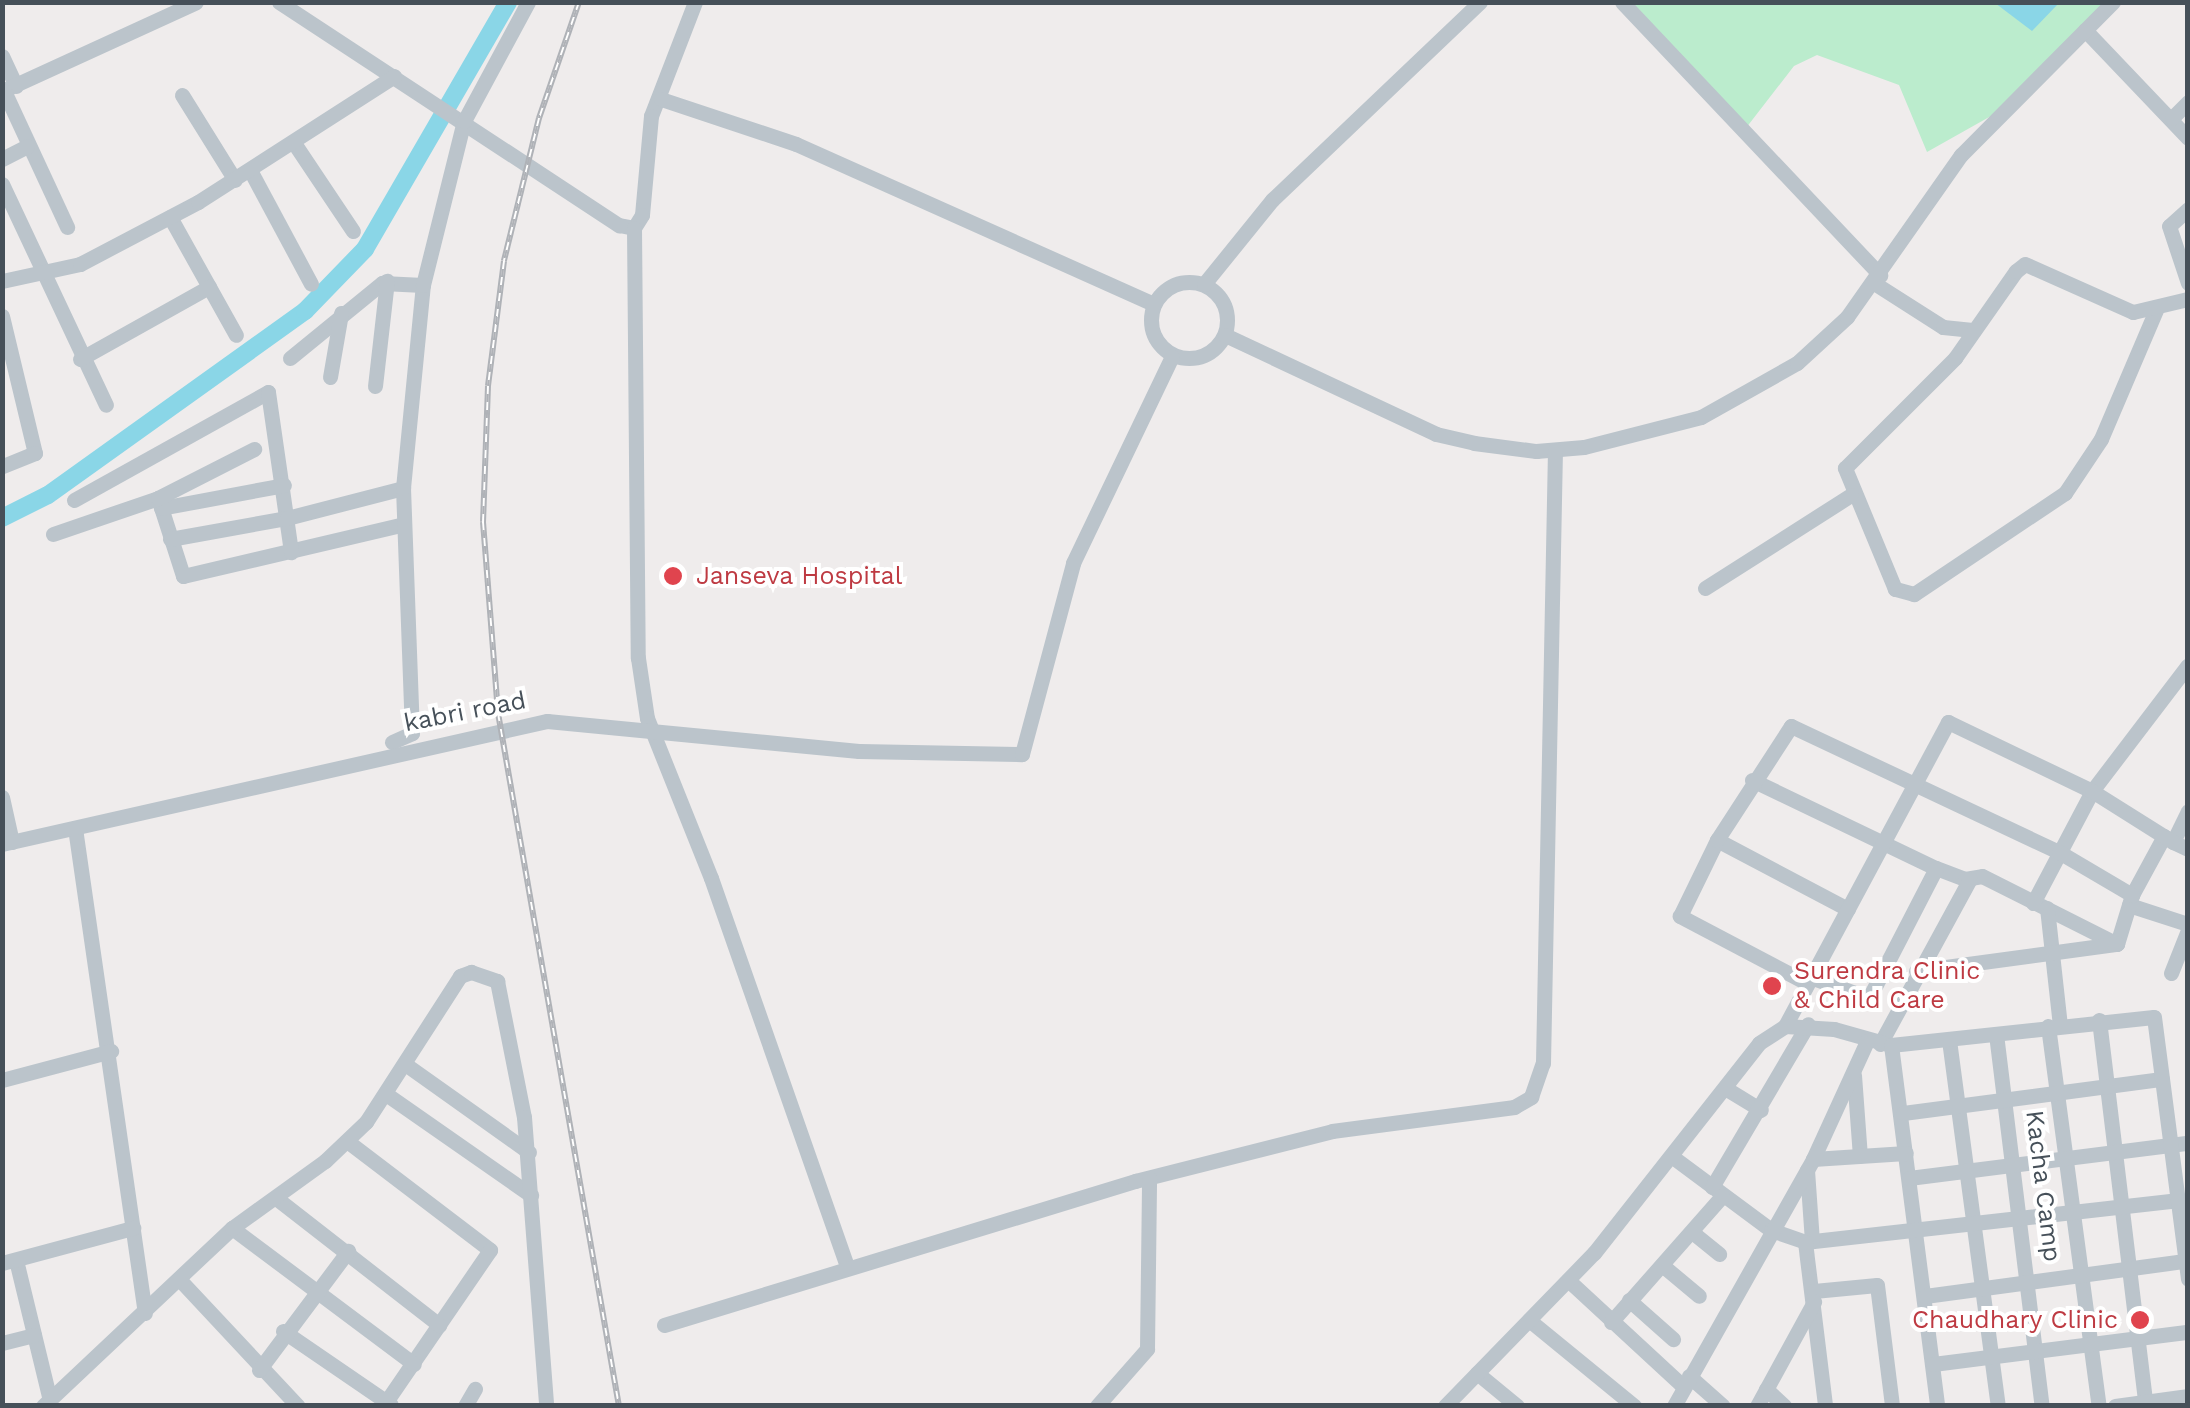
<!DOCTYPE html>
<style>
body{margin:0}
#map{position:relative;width:2190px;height:1408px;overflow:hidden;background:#efecec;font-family:"Work Sans",sans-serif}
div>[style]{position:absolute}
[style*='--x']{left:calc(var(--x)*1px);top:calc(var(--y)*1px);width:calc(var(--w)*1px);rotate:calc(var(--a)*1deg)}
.green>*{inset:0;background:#bbeccd}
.water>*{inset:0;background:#8ad6e7}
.river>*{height:18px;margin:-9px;padding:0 9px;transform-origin:9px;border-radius:9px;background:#8ad6e7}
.minor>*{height:15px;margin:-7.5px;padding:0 7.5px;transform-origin:7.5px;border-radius:7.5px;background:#bbc4cb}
.minor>.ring{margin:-7.5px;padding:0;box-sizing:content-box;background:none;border:15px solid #bbc4cb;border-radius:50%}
.rail>*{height:6px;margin-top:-3px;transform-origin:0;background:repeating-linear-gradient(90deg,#fff 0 8px,#afb2b7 0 16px);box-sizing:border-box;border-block:2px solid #afb2b7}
.dots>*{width:28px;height:28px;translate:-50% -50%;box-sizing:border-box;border:5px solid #fff;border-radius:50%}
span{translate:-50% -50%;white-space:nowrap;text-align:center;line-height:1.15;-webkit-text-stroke:8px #fff;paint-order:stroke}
.health-label{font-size:25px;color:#be3a42}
.left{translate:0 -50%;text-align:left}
.right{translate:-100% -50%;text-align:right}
.street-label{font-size:25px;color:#465059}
.frame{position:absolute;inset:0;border:5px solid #465059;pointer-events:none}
</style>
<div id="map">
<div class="green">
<div style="clip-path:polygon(1627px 3px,2105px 3px,1991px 116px,1927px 152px,1899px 85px,1817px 55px,1794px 66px,1746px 128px)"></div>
</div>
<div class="water">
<div style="clip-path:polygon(1995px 3px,2059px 3px,2032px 31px)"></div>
</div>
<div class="river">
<div style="--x:2;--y:518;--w:51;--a:-26.6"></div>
<div style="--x:48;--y:495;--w:316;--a:-35.6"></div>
<div style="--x:305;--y:311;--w:86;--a:-45.9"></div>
<div style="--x:365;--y:249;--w:285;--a:-59.9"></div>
</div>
<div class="minor">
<div style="--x:279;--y:2;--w:407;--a:33.3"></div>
<div style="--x:619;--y:225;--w:15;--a:11"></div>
<div style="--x:695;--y:2;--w:122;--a:111.1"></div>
<div style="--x:651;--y:116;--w:99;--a:95.2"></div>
<div style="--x:642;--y:215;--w:15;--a:122"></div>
<div style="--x:634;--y:228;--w:430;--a:89.5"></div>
<div style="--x:638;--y:658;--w:61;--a:81.5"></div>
<div style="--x:647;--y:718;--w:172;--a:68.2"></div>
<div style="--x:711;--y:878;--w:412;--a:70.7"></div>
<div style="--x:1622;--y:2;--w:376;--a:46.6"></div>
<div style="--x:2085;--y:30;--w:149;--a:46.4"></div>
<div style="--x:2;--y:56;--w:33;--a:65"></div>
<div style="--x:2;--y:91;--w:213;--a:-24.6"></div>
<div style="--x:4;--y:91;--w:150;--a:65.1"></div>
<div style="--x:182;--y:95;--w:100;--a:58.1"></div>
<div style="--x:661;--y:99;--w:142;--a:18.4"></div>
<div style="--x:796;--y:144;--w:392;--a:24.1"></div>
<div style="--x:2172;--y:118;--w:23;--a:-45"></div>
<div style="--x:294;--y:143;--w:106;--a:56.2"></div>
<div style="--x:2;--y:159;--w:28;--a:-27"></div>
<div style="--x:250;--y:170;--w:129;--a:61.8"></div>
<div style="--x:2;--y:184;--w:244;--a:64.8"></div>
<div style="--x:2188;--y:209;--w:25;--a:138"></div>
<div style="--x:2169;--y:226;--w:60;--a:71.6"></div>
<div style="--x:170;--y:217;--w:135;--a:60.8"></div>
<div style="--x:2;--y:281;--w:80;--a:-12.3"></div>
<div style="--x:80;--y:264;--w:133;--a:-27.7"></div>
<div style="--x:198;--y:202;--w:233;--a:-32.7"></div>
<div class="ring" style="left:1151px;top:282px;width:61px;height:61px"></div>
<div style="--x:1874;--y:283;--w:82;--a:32.5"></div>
<div style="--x:1943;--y:327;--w:27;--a:6"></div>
<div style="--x:1204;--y:284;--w:108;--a:-51"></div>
<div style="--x:1272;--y:200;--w:287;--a:-43.6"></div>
<div style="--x:2156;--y:310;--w:140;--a:113.1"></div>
<div style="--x:2101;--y:439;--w:65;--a:123.7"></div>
<div style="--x:2065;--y:493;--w:182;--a:146.2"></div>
<div style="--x:1914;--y:594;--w:20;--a:-165"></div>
<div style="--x:1895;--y:589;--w:131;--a:-112.5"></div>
<div style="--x:1845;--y:468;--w:156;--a:-45"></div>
<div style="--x:1955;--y:358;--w:106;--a:-55"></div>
<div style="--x:2016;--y:271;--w:11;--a:-38"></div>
<div style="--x:2025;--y:264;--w:118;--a:24"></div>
<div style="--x:2133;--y:312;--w:57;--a:-13.3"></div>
<div style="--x:2;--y:316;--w:141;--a:76.5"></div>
<div style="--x:35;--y:453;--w:35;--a:158"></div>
<div style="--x:1225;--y:335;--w:233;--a:25.1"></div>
<div style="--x:1436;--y:434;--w:39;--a:13"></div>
<div style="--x:1474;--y:443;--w:63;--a:7.4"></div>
<div style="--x:1536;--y:451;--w:48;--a:-4.8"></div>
<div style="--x:1584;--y:447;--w:121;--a:-14.4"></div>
<div style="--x:1701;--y:417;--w:110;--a:-29.4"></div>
<div style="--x:1797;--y:363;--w:68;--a:-42.6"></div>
<div style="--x:1847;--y:317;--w:198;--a:-54.9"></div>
<div style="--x:1961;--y:155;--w:216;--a:-45.2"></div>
<div style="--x:290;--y:358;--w:119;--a:-39.2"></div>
<div style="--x:382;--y:283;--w:41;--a:2.8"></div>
<div style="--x:80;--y:359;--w:148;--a:-29.2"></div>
<div style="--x:330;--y:377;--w:65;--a:-80.2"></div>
<div style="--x:375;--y:386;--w:106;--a:-83.5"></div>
<div style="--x:158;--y:498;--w:82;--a:72.2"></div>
<div style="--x:183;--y:576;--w:227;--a:-13.2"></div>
<div style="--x:74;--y:500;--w:222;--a:-29.1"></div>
<div style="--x:268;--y:392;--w:162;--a:81.8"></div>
<div style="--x:161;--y:508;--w:125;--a:-10.6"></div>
<div style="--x:53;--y:534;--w:111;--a:-18.9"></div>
<div style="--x:158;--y:498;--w:108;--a:-27"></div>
<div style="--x:170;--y:539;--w:119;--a:-10.2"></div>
<div style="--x:287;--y:518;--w:120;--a:-14.5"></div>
<div style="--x:1705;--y:588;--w:173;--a:-32.5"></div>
<div style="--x:392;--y:742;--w:22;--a:-24"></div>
<div style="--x:412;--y:733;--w:245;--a:-92.1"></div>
<div style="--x:403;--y:488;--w:204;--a:-84.4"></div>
<div style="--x:423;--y:285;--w:169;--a:-76"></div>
<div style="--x:464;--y:121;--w:135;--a:-61.7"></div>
<div style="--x:1752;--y:780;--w:204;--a:25.6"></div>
<div style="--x:1936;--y:868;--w:31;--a:21"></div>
<div style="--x:1965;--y:879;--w:17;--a:-10"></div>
<div style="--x:1982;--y:876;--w:151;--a:26.7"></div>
<div style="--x:2;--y:797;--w:46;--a:77.5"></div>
<div style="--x:2188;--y:811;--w:34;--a:116"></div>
<div style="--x:2173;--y:842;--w:17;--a:25"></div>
<div style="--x:75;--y:828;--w:490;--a:81.8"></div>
<div style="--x:1717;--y:840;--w:148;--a:27.8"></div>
<div style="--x:2;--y:844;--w:559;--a:-12.72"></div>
<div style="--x:547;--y:721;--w:313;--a:5.5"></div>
<div style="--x:859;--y:751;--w:163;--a:1.1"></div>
<div style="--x:1022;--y:754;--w:198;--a:-75"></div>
<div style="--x:1073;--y:563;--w:229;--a:-64.4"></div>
<div style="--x:2033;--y:903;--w:127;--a:-62.2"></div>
<div style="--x:2092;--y:791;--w:158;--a:-52.7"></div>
<div style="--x:2129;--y:905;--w:62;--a:17.9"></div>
<div style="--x:2047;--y:908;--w:118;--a:83.7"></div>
<div style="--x:2117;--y:944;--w:51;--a:-73"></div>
<div style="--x:2132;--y:895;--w:67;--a:-61.5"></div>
<div style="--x:1916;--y:971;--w:203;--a:-7.7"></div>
<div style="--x:2171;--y:973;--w:46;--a:-68.4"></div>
<div style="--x:1810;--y:977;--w:63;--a:19.6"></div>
<div style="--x:1869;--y:998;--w:146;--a:-62.7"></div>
<div style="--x:1807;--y:983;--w:144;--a:-152.2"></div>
<div style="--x:1680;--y:916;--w:85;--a:-64"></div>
<div style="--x:1717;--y:840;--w:136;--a:-57"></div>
<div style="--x:1791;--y:726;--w:296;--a:25.2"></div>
<div style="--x:2059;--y:852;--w:85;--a:30.5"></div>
<div style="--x:2099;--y:1020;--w:389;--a:83.1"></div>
<div style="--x:1785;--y:1026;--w:345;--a:-61.8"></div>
<div style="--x:1948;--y:722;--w:160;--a:25.6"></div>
<div style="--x:2092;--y:791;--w:96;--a:32.2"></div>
<div style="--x:2048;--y:1026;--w:383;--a:82.4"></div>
<div style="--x:1996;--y:1034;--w:375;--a:83"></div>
<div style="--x:1949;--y:1040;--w:369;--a:82.4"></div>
<div style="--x:1880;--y:1044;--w:188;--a:-61.4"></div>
<div style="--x:1891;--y:1045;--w:364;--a:82.7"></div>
<div style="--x:405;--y:1064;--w:152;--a:35.4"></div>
<div style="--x:1854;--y:1075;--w:81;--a:85.8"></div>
<div style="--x:2;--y:1080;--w:113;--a:-14.9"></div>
<div style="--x:1725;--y:1088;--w:42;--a:31.4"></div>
<div style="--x:386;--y:1094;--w:177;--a:34.9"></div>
<div style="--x:1903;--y:1113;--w:261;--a:-7.5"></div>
<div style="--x:347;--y:1141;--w:180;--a:37.3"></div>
<div style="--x:490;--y:1250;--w:189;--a:124.4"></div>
<div style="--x:1674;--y:1158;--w:121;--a:36.6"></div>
<div style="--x:1771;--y:1230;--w:36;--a:19"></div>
<div style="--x:1805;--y:1242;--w:374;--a:-6.4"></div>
<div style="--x:1813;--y:1159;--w:93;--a:-3.7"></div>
<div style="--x:1807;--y:1170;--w:71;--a:86"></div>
<div style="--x:1909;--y:1178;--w:281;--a:-7.2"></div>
<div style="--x:1712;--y:1187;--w:189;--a:-59.5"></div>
<div style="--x:276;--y:1198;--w:207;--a:37.9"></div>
<div style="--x:232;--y:1228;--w:227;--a:36.8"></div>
<div style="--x:1692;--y:1232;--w:35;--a:39"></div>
<div style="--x:1805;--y:1242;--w:165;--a:83"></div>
<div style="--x:16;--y:1260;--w:140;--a:76.4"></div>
<div style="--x:2;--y:1263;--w:136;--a:-15"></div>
<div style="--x:1662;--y:1265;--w:48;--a:40"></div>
<div style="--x:179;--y:1279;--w:174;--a:46.9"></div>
<div style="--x:1568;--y:1280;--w:158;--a:42.7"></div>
<div style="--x:1814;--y:1291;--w:63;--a:-5.4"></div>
<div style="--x:1877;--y:1285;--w:122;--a:82.9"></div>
<div style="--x:1925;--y:1296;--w:262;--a:-7.7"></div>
<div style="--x:1629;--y:1300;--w:59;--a:41.6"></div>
<div style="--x:1529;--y:1320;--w:136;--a:39.3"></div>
<div style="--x:1611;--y:1322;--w:168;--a:-48.6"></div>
<div style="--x:664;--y:1325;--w:493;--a:-17"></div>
<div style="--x:1135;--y:1181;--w:203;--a:-14.2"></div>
<div style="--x:1332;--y:1131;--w:184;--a:-7.5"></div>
<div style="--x:1514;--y:1107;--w:20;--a:-30"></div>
<div style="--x:1531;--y:1097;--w:36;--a:-71"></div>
<div style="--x:1543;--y:1063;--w:613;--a:-88.88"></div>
<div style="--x:283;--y:1331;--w:131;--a:34.4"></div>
<div style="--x:2;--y:1343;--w:33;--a:-14"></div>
<div style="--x:1933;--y:1364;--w:257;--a:-7.2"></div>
<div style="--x:259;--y:1370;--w:149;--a:-53.2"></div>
<div style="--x:1477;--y:1373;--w:52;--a:39.5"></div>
<div style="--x:1689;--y:1376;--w:45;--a:41.4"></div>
<div style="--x:1766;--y:1389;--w:25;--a:43"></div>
<div style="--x:43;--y:1406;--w:260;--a:-43.3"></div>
<div style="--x:232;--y:1228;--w:115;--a:-35.8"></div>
<div style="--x:325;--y:1161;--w:57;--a:-43.6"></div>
<div style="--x:366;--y:1122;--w:174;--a:-57.2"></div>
<div style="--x:460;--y:976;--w:12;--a:-20"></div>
<div style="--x:471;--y:972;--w:28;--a:19"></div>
<div style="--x:497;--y:981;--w:139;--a:78.8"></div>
<div style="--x:524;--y:1117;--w:290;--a:85.6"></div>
<div style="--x:465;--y:1406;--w:20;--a:-60"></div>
<div style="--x:1097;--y:1406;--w:76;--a:-48.7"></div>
<div style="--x:1147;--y:1349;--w:171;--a:-89.3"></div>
<div style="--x:1445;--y:1406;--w:214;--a:-45.8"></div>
<div style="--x:1594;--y:1253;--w:267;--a:-51.8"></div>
<div style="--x:1759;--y:1043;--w:31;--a:-33"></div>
<div style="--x:1785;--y:1026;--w:49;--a:3.5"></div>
<div style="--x:1834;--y:1029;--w:59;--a:15.7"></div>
<div style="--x:1891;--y:1045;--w:264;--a:-6.1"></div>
<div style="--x:2154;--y:1017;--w:264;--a:82.6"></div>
<div style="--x:1674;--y:1406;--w:283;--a:-60.6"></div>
<div style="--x:1813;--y:1159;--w:130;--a:-65.4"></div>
<div style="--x:1757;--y:1406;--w:119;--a:-61.3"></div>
<div style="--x:2115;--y:1406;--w:74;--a:-7.8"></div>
</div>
<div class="rail">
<div style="--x:579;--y:2;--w:123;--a:109"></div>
<div style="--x:539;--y:118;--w:147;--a:103.8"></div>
<div style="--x:504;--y:261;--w:126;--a:97.3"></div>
<div style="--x:488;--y:386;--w:136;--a:92.1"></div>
<div style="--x:483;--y:522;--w:192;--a:85.5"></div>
<div style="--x:498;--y:713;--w:703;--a:80.1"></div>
</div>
<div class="dots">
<div style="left:673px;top:576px;background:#e0444e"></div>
<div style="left:1772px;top:986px;background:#e0444e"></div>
<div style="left:2140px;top:1320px;background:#e0444e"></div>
</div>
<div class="health-label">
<span class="left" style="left:696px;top:576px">Janseva Hospital</span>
<span class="left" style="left:1794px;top:986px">Surendra Clinic<br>&amp; Child Care</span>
<span class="right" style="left:2118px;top:1320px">Chaudhary Clinic</span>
</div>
<div class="street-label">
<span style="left:465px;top:712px;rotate:-11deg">kabri road</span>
<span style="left:2043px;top:1186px;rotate:83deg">Kacha Camp</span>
</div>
<div class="frame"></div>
</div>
